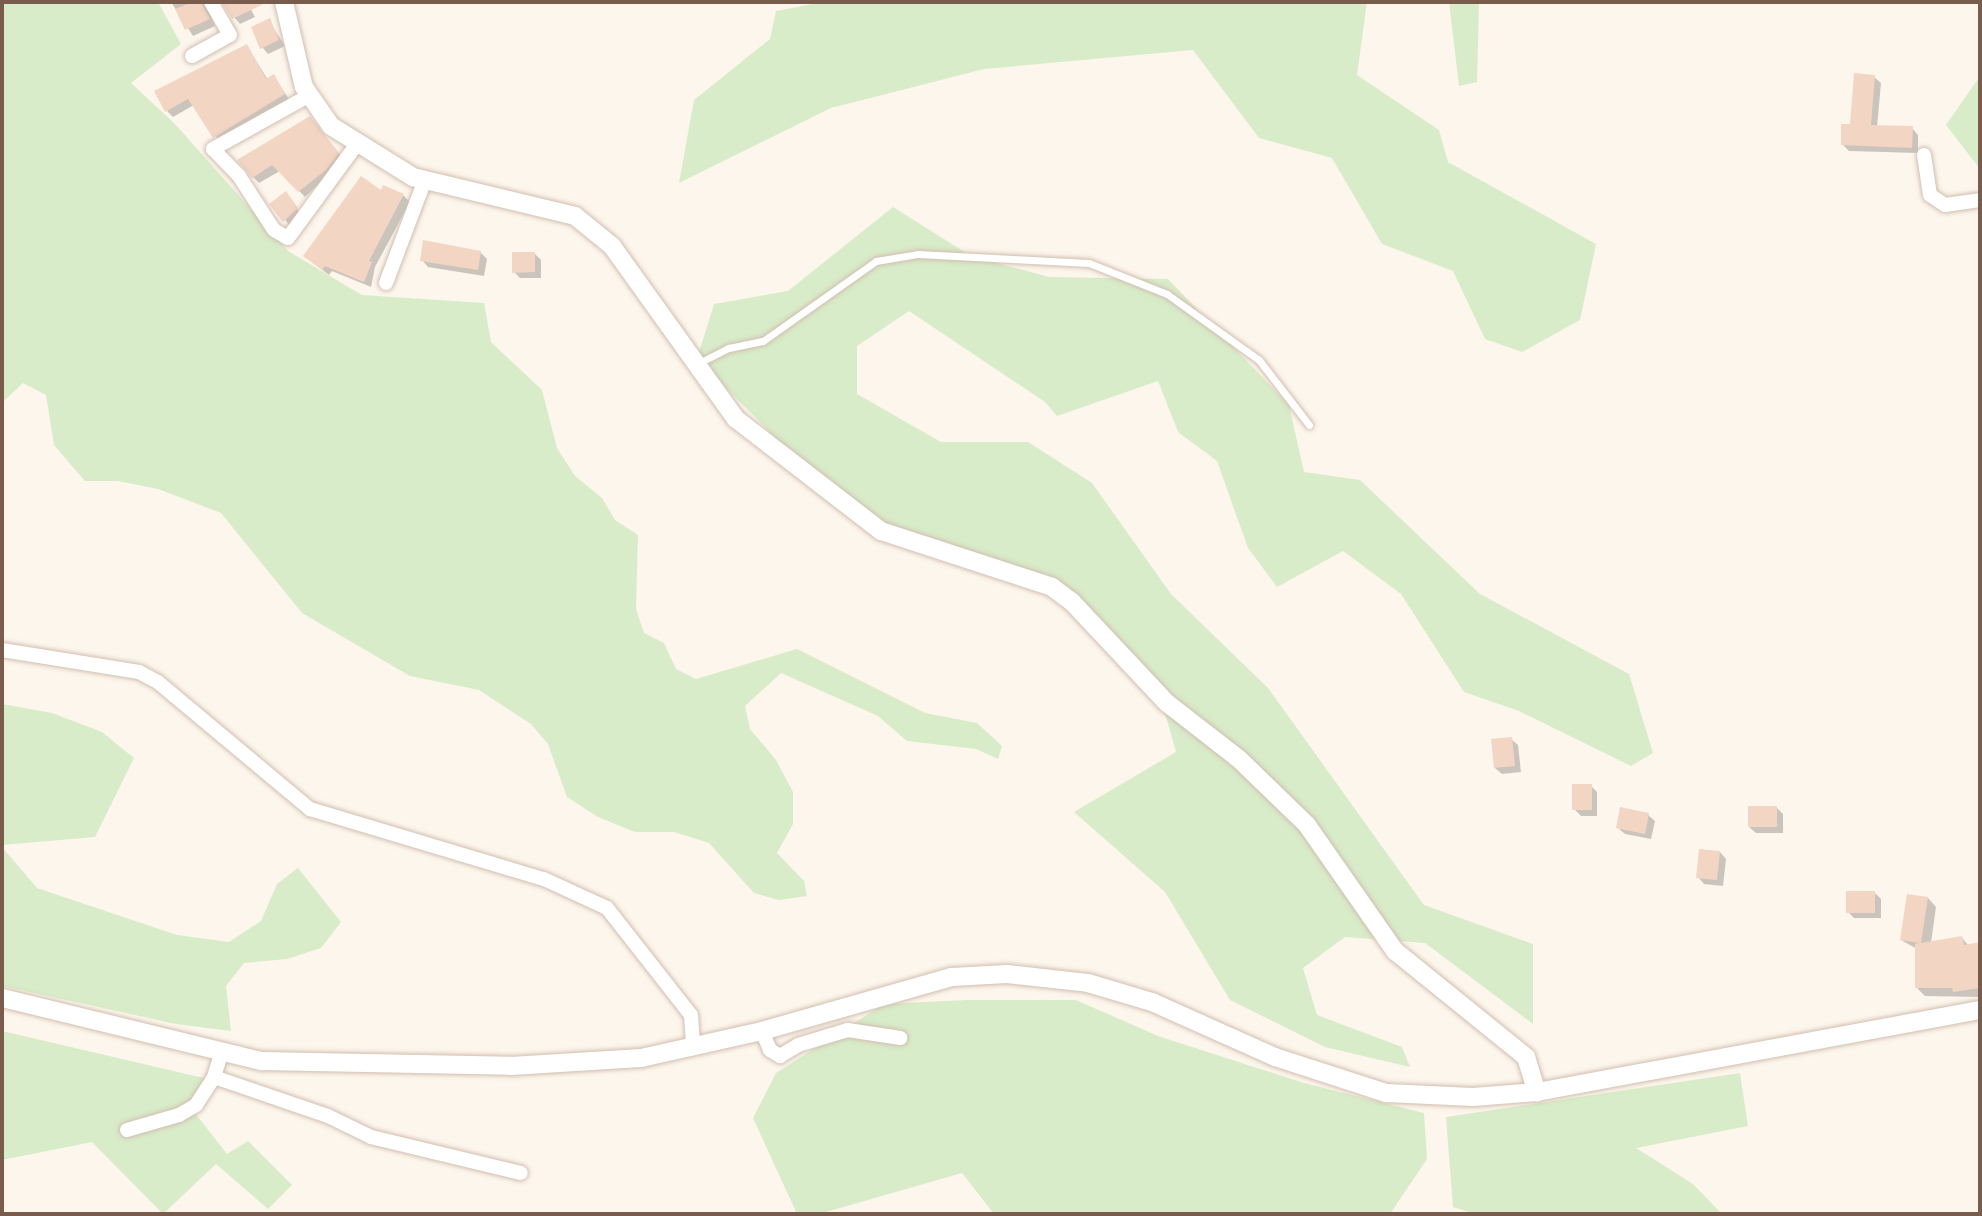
<!DOCTYPE html>
<style>
body{margin:0}
#map{position:relative;width:1982px;height:1216px;overflow:hidden;background:#fdf6ec;font-family:"Fira Sans",sans-serif}
div>[style]{position:absolute}
[style*='--x']{left:calc(var(--x)*1px);top:calc(var(--y)*1px);width:calc(var(--w)*1px);rotate:calc(var(--a)*1deg)}
.green>*{inset:0;background:#d8ecc9}
.shadow>*{inset:0;background:#0003}
.building>*{inset:0;background:#f3d5c3}
.roads{filter:drop-shadow(0 0 2px #d1beb0) drop-shadow(0 0 2px #d1beb0)}
.service>*{height:7px;margin:-3.5px;padding:0 3.5px;transform-origin:3.5px;border-radius:3.5px;background:#fff}
.minor>*{height:14px;margin:-7px;padding:0 7px;transform-origin:7px;border-radius:7px;background:#fff}
.tertiary>*{height:18px;margin:-9px;padding:0 9px;transform-origin:9px;border-radius:9px;background:#fff}
span{translate:-50% -50%;white-space:nowrap;text-align:center;line-height:1.15;-webkit-text-stroke:7px #fffaf3;paint-order:stroke}
.frame{position:absolute;inset:0;border:4px solid #7a5c4d;pointer-events:none}
</style>
<div id="map">
<div class="green">
<div style="clip-path:polygon(2px 2px,158px 2px,181px 44px,131px 83px,175px 124px,288px 251px,362px 295px,484px 303px,491px 342px,542px 390px,557px 448px,575px 476px,602px 498px,615px 520px,638px 535px,636px 609px,644px 633px,664px 643px,676px 669px,696px 679px,797px 649px,925px 713px,977px 723px,1002px 746px,998px 759px,976px 749px,907px 741px,878px 716px,781px 673px,745px 706px,750px 729px,776px 760px,793px 792px,793px 824px,777px 853px,804px 881px,807px 896px,779px 900px,754px 893px,709px 843px,674px 832px,635px 832px,598px 817px,567px 797px,548px 744px,531px 724px,479px 690px,410px 676px,302px 613px,221px 513px,158px 489px,118px 481px,85px 481px,54px 445px,46px 395px,23px 383px,2px 403px)"></div>
<div style="clip-path:polygon(823px 2px,1367px 2px,1357px 75px,1439px 130px,1448px 162px,1596px 244px,1580px 320px,1522px 352px,1485px 339px,1453px 271px,1382px 244px,1332px 158px,1259px 138px,1193px 50px,984px 69px,831px 108px,679px 183px,694px 100px,770px 39px,776px 11px)"></div>
<div style="clip-path:polygon(1449px 2px,1479px 2px,1477px 82px,1459px 86px)"></div>
<div style="clip-path:polygon(1980px 76px,1980px 169px,1946px 125px)"></div>
<div style="clip-path:polygon(893px 207px,971px 256px,1049px 277px,1168px 279px,1289px 405px,1304px 472px,1360px 480px,1480px 594px,1629px 674px,1653px 753px,1631px 766px,1519px 711px,1464px 692px,1401px 594px,1343px 551px,1277px 587px,1248px 548px,1217px 461px,1178px 432px,1158px 381px,1057px 416px,1045px 402px,909px 311px,857px 346px,857px 394px,941px 442px,1028px 442px,1092px 483px,1171px 594px,1268px 688px,1424px 905px,1533px 944px,1533px 1024px,1425px 943px,1345px 937px,1303px 968px,1317px 1015px,1402px 1047px,1410px 1067px,1325px 1047px,1230px 1000px,1165px 892px,1074px 812px,1176px 752px,1161px 699px,1061px 583px,885px 528px,777px 439px,697px 359px,714px 304px,788px 291px)"></div>
<div style="clip-path:polygon(2px 704px,52px 713px,102px 732px,134px 758px,95px 837px,2px 845px)"></div>
<div style="clip-path:polygon(2px 847px,37px 888px,177px 935px,229px 942px,261px 921px,277px 884px,298px 868px,341px 922px,321px 948px,287px 959px,244px 963px,226px 986px,231px 1031px,176px 1024px,2px 986px)"></div>
<div style="clip-path:polygon(967px 1000px,1076px 1000px,1158px 1036px,1304px 1083px,1424px 1113px,1427px 1159px,1390px 1214px,994px 1214px,962px 1173px,819px 1214px,797px 1214px,753px 1118px,776px 1073px,884px 1004px)"></div>
<div style="clip-path:polygon(2px 1031px,208px 1079px,188px 1104px,227px 1154px,248px 1141px,292px 1185px,268px 1209px,216px 1164px,163px 1214px,92px 1142px,2px 1160px)"></div>
<div style="clip-path:polygon(1740px 1073px,1748px 1126px,1636px 1148px,1693px 1184px,1722px 1214px,1475px 1214px,1453px 1207px,1446px 1117px)"></div>
</div>
<div class="shadow">
<div style="clip-path:polygon(171px 2px,206px 2px,215px 26px,193px 36px)"></div>
<div style="clip-path:polygon(221px 2px,254px 2px,248px 4px,255px 17px,240px 24px)"></div>
<div style="clip-path:polygon(269px 21px,285px 46px,268px 54px,262px 47px)"></div>
<div style="clip-path:polygon(247px 46px,268px 80px,274px 76px,290px 101px,221px 143px,194px 105px,173px 117px,167px 111px)"></div>
<div style="clip-path:polygon(1874px 77px,1881px 83px,1877px 127px,1912px 128px,1918px 135px,1918px 153px,1849px 151px,1843px 145px)"></div>
<div style="clip-path:polygon(316px 124px,344px 160px,305px 197px,280px 171px,259px 183px,253px 177px)"></div>
<div style="clip-path:polygon(381px 193px,403px 195px,410px 202px,375px 267px,371px 287px,332px 271px,329px 275px,312px 262px)"></div>
<div style="clip-path:polygon(289px 198px,302px 216px,291px 227px,272px 204px)"></div>
<div style="clip-path:polygon(480px 252px,487px 259px,484px 276px,428px 267px,422px 260px)"></div>
<div style="clip-path:polygon(534px 253px,541px 260px,541px 278px,520px 278px,514px 272px)"></div>
<div style="clip-path:polygon(1511px 739px,1518px 745px,1521px 772px,1502px 774px,1495px 768px)"></div>
<div style="clip-path:polygon(1591px 786px,1597px 792px,1597px 816px,1581px 816px,1574px 809px)"></div>
<div style="clip-path:polygon(1777px 808px,1783px 814px,1783px 833px,1756px 833px,1749px 827px)"></div>
<div style="clip-path:polygon(1648px 815px,1655px 821px,1651px 839px,1625px 834px,1618px 828px)"></div>
<div style="clip-path:polygon(1720px 852px,1726px 859px,1723px 886px,1704px 884px,1698px 877px)"></div>
<div style="clip-path:polygon(1875px 893px,1881px 899px,1881px 918px,1854px 918px,1848px 912px)"></div>
<div style="clip-path:polygon(1928px 898px,1936px 907px,1931px 943px,1962px 938px,1969px 946px,1980px 944px,1980px 997px,1925px 996px,1917px 988px,1917px 949px,1901px 940px)"></div>
</div>
<div class="building">
<div style="clip-path:polygon(192px 2px,201px 2px,210px 19px,185px 30px,175px 9px)"></div>
<div style="clip-path:polygon(222px 2px,268px 2px,232px 19px)"></div>
<div style="clip-path:polygon(270px 18px,279px 40px,260px 49px,251px 27px)"></div>
<div style="clip-path:polygon(247px 44px,266px 79px,274px 74px,285px 94px,213px 138px,188px 99px,165px 112px,154px 91px)"></div>
<div style="clip-path:polygon(1854px 73px,1875px 75px,1871px 125px,1913px 126px,1912px 148px,1841px 145px,1841px 124px,1850px 124px)"></div>
<div style="clip-path:polygon(310px 116px,339px 153px,326px 170px,298px 192px,272px 165px,252px 178px,237px 160px)"></div>
<div style="clip-path:polygon(361px 176px,381px 190px,383px 185px,404px 194px,369px 261px,372px 262px,364px 282px,325px 266px,322px 270px,303px 256px)"></div>
<div style="clip-path:polygon(286px 191px,298px 208px,283px 222px,269px 204px)"></div>
<div style="clip-path:polygon(423px 240px,481px 251px,478px 270px,420px 261px)"></div>
<div style="clip-path:polygon(512px 252px,535px 252px,535px 272px,512px 273px)"></div>
<div style="clip-path:polygon(1512px 737px,1515px 766px,1494px 768px,1491px 739px)"></div>
<div style="clip-path:polygon(1572px 784px,1592px 784px,1592px 810px,1572px 810px)"></div>
<div style="clip-path:polygon(1748px 806px,1777px 806px,1777px 827px,1748px 827px)"></div>
<div style="clip-path:polygon(1620px 807px,1649px 813px,1645px 834px,1616px 828px)"></div>
<div style="clip-path:polygon(1699px 849px,1720px 851px,1717px 880px,1696px 878px)"></div>
<div style="clip-path:polygon(1846px 891px,1875px 891px,1875px 913px,1846px 913px)"></div>
<div style="clip-path:polygon(1907px 894px,1928px 897px,1921px 943px,1962px 936px,1964px 945px,1980px 942px,1980px 988px,1953px 992px,1952px 988px,1915px 988px,1915px 944px,1919px 943px,1900px 940px)"></div>
</div>
<div class="roads">
<div class="service">
<div style="--x:697;--y:364;--w:36;--a:-27"></div>
<div style="--x:729;--y:348;--w:35;--a:-12"></div>
<div style="--x:763;--y:341;--w:138;--a:-35.3"></div>
<div style="--x:876;--y:261;--w:43;--a:-9.5"></div>
<div style="--x:918;--y:254;--w:171;--a:3"></div>
<div style="--x:1089;--y:263;--w:84;--a:21.7"></div>
<div style="--x:1167;--y:294;--w:113;--a:35.7"></div>
<div style="--x:1259;--y:360;--w:82;--a:52.4"></div>
</div>
<div class="minor">
<div style="--x:192;--y:56;--w:43;--a:-28.9"></div>
<div style="--x:230;--y:35;--w:38;--a:-120"></div>
<div style="--x:310;--y:95;--w:111;--a:150.9"></div>
<div style="--x:213;--y:149;--w:37;--a:46"></div>
<div style="--x:239;--y:176;--w:64;--a:57.1"></div>
<div style="--x:274;--y:230;--w:16;--a:30"></div>
<div style="--x:288;--y:238;--w:117;--a:-53.7"></div>
<div style="--x:1924;--y:155;--w:40;--a:81.5"></div>
<div style="--x:1930;--y:195;--w:18;--a:34"></div>
<div style="--x:1945;--y:205;--w:35;--a:-8"></div>
<div style="--x:386;--y:283;--w:110;--a:-69.3"></div>
<div style="--x:2;--y:650;--w:139;--a:9.1"></div>
<div style="--x:139;--y:672;--w:21;--a:28"></div>
<div style="--x:158;--y:682;--w:198;--a:39.9"></div>
<div style="--x:310;--y:809;--w:244;--a:16.7"></div>
<div style="--x:544;--y:879;--w:69;--a:24.7"></div>
<div style="--x:607;--y:908;--w:136;--a:51.9"></div>
<div style="--x:691;--y:1015;--w:32;--a:86"></div>
<div style="--x:762;--y:1031;--w:21;--a:67"></div>
<div style="--x:770;--y:1050;--w:12;--a:31"></div>
<div style="--x:780;--y:1056;--w:21;--a:-31"></div>
<div style="--x:798;--y:1045;--w:52;--a:-16.7"></div>
<div style="--x:848;--y:1030;--w:53;--a:8.7"></div>
<div style="--x:214;--y:1077;--w:120;--a:18.9"></div>
<div style="--x:328;--y:1116;--w:48;--a:26"></div>
<div style="--x:371;--y:1137;--w:154;--a:13.5"></div>
<div style="--x:127;--y:1130;--w:54;--a:-16.1"></div>
<div style="--x:179;--y:1115;--w:20;--a:-30"></div>
<div style="--x:196;--y:1105;--w:33;--a:-57"></div>
<div style="--x:214;--y:1077;--w:24;--a:-73"></div>
</div>
<div class="tertiary">
<div style="--x:284;--y:2;--w:87;--a:76.8"></div>
<div style="--x:304;--y:87;--w:47;--a:55.3"></div>
<div style="--x:331;--y:126;--w:97;--a:31.9"></div>
<div style="--x:413;--y:177;--w:167;--a:13.5"></div>
<div style="--x:575;--y:216;--w:48;--a:39"></div>
<div style="--x:612;--y:246;--w:213;--a:54.4"></div>
<div style="--x:736;--y:419;--w:183;--a:37.7"></div>
<div style="--x:881;--y:531;--w:180;--a:18.1"></div>
<div style="--x:1052;--y:587;--w:25;--a:37"></div>
<div style="--x:1072;--y:602;--w:139;--a:46.8"></div>
<div style="--x:1167;--y:703;--w:91;--a:37.9"></div>
<div style="--x:1239;--y:759;--w:95;--a:44.1"></div>
<div style="--x:1307;--y:825;--w:154;--a:55.1"></div>
<div style="--x:1395;--y:951;--w:169;--a:39"></div>
<div style="--x:1526;--y:1057;--w:37;--a:73"></div>
<div style="--x:2;--y:998;--w:267;--a:13.7"></div>
<div style="--x:261;--y:1061;--w:250;--a:1.1"></div>
<div style="--x:511;--y:1066;--w:130;--a:-3.5"></div>
<div style="--x:641;--y:1058;--w:124;--a:-12.6"></div>
<div style="--x:762;--y:1031;--w:198;--a:-15.9"></div>
<div style="--x:952;--y:977;--w:55;--a:-3.1"></div>
<div style="--x:1007;--y:974;--w:81;--a:6.3"></div>
<div style="--x:1088;--y:983;--w:67;--a:16.5"></div>
<div style="--x:1152;--y:1002;--w:135;--a:24.1"></div>
<div style="--x:1275;--y:1057;--w:117;--a:18"></div>
<div style="--x:1386;--y:1093;--w:87;--a:2.6"></div>
<div style="--x:1473;--y:1097;--w:64;--a:-4.5"></div>
<div style="--x:1537;--y:1092;--w:451;--a:-10.5"></div>
</div>
</div>
<div class="frame"></div>
</div>
